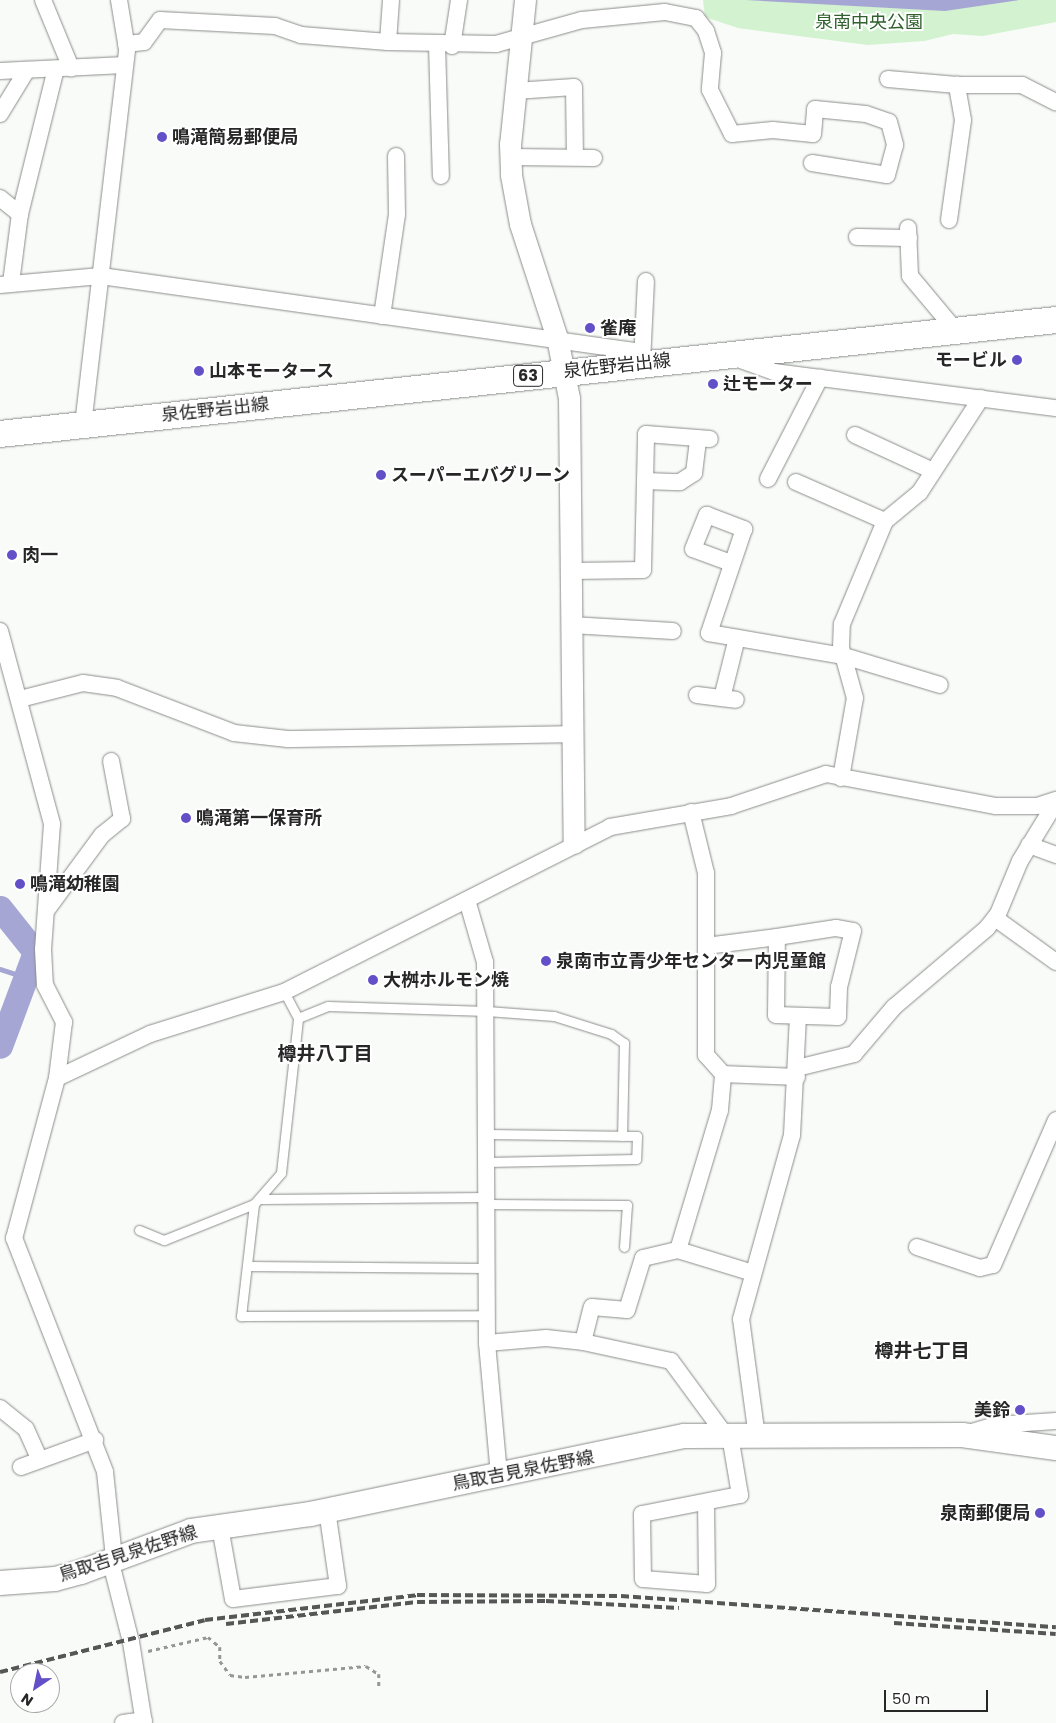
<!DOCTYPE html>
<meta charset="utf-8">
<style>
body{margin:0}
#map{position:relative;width:1056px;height:1723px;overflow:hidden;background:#f8fbf8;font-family:Poppins,"Noto Sans JP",sans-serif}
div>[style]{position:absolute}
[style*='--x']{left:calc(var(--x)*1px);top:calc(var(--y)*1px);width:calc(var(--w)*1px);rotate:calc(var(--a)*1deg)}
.green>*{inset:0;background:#d2f2d0}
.water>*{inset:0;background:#a6a6d4}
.stream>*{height:4.5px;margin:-2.25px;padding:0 2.25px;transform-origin:2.25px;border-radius:2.25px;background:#a6a6d4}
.river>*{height:25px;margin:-12.5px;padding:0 12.5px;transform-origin:12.5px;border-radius:12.5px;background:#a6a6d4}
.path>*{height:2.5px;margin-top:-1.25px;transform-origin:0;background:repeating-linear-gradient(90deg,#959795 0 4px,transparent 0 8px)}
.roads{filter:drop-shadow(0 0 1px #8b8d8a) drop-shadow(0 0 1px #8b8d8a)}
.service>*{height:9px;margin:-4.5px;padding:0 4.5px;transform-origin:4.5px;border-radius:4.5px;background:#fff}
.minor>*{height:16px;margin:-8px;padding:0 8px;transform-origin:8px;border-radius:8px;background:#fff}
.tertiary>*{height:21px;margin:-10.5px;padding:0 10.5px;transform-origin:10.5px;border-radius:10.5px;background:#fff}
.secondary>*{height:24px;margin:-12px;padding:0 12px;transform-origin:12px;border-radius:12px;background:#fff}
.primary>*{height:26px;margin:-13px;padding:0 13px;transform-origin:13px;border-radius:13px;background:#fff}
.rail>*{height:4px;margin-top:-2px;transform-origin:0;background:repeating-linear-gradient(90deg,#555655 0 8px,transparent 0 12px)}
.dots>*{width:14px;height:14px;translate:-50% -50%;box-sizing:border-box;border:2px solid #fff;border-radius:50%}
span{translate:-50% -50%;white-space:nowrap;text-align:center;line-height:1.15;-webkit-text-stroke:4px #fff;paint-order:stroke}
.shield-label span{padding:1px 4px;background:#fff;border:1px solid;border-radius:4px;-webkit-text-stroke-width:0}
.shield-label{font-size:16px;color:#262726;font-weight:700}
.park-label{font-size:18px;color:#30612e}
.poi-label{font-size:18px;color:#262726;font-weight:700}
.left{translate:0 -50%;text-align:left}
.right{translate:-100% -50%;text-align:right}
.street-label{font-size:18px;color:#262726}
.neighbourhood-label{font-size:19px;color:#262726;font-weight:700}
.north{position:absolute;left:10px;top:1663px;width:50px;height:50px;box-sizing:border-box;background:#fff;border:1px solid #a8a9a8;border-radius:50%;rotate:214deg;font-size:14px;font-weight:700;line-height:20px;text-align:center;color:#262726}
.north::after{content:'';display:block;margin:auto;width:18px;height:22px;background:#6350c9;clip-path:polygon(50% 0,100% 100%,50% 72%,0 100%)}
.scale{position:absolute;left:884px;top:1690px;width:104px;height:22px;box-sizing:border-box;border:2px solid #262726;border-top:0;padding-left:6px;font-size:15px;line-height:18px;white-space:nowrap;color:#262726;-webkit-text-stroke:4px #fff;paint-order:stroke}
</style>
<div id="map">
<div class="green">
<div style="clip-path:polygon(703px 0,1056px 0,1056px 22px,983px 36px,953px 34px,924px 41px,868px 45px,738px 28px,705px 17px)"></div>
</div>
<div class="water">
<div style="clip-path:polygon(746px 0,1019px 0,945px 11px)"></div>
</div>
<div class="stream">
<div style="--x:0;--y:969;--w:26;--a:18"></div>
</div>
<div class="river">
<div style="--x:0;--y:908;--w:56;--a:51.5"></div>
<div style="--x:35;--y:952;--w:100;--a:110.4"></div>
</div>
<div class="path">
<div style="--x:148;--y:1651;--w:62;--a:-13.1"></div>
<div style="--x:208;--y:1637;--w:16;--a:40"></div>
<div style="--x:220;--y:1647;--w:14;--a:90"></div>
<div style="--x:220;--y:1661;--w:17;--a:54"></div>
<div style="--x:230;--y:1675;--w:15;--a:8"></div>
<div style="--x:245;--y:1677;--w:121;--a:-5.2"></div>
<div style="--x:366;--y:1666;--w:15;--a:32"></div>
<div style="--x:379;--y:1674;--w:13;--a:90"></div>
</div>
<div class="roads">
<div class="service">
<div style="--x:298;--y:1018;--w:32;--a:-22"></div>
<div style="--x:328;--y:1006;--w:159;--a:1.8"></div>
<div style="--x:487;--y:1011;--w:67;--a:4.3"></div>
<div style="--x:554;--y:1016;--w:60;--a:17.5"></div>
<div style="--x:611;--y:1034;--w:16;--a:35"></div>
<div style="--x:624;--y:1043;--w:93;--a:91.2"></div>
<div style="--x:487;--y:1134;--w:150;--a:0.8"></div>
<div style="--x:637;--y:1136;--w:23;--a:92"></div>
<div style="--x:636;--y:1159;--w:149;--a:178.8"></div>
<div style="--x:261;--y:1199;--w:226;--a:-0.5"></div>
<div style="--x:254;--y:1204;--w:113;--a:96.6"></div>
<div style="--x:241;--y:1316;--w:245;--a:-0.2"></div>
<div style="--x:487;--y:1204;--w:140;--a:0.4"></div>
<div style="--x:627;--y:1205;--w:42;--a:94.1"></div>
<div style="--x:139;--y:1230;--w:27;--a:22"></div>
<div style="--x:164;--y:1240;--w:97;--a:-21.8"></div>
<div style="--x:254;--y:1204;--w:41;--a:-48.9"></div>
<div style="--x:281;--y:1173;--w:156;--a:-83.7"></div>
<div style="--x:298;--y:1018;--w:30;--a:-118"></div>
<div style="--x:247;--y:1266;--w:239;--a:0.5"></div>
</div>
<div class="minor">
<div style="--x:43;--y:0;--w:74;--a:67.6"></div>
<div style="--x:388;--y:42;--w:42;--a:-85.9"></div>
<div style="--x:126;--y:44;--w:18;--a:-6"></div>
<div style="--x:144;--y:42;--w:27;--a:-54"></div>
<div style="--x:160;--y:20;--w:115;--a:3"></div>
<div style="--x:275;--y:26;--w:28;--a:19"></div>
<div style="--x:301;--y:35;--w:87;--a:4.6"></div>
<div style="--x:388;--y:42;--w:108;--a:1.1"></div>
<div style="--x:496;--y:44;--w:89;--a:-15.6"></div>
<div style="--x:582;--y:20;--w:83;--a:-5.5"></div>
<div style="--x:665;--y:12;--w:32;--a:11"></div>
<div style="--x:696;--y:18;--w:16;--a:52"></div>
<div style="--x:706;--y:31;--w:23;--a:72"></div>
<div style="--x:713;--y:53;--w:37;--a:95"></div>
<div style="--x:710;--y:90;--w:49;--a:63.4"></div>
<div style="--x:732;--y:134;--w:41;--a:-5.6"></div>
<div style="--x:773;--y:130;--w:40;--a:5.7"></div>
<div style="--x:813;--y:134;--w:25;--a:-85"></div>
<div style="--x:815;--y:109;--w:51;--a:5.6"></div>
<div style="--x:866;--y:114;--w:24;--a:19"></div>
<div style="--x:889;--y:122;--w:24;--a:75"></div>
<div style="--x:895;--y:145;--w:31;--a:105"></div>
<div style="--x:887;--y:175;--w:76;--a:-170.9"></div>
<div style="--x:437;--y:45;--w:131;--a:88.3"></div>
<div style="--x:452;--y:46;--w:47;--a:-81.3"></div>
<div style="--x:0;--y:71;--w:125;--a:-2.7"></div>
<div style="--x:888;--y:79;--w:69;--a:5"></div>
<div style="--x:957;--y:85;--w:65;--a:0"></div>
<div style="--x:1022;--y:85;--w:38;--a:27"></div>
<div style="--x:515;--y:91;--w:59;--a:-3.9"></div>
<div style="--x:574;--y:87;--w:70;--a:89.2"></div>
<div style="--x:0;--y:114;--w:52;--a:-58.5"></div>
<div style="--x:511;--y:157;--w:83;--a:0.7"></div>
<div style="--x:0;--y:198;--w:26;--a:39"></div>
<div style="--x:949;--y:220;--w:101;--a:-82"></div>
<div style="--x:963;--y:120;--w:36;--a:-100"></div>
<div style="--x:908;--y:228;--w:48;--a:87.6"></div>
<div style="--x:910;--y:276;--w:72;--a:50.1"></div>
<div style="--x:857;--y:237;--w:52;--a:1.1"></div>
<div style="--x:11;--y:283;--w:70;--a:-82.6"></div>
<div style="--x:20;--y:214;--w:149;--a:-76.1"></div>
<div style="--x:0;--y:285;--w:101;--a:-5.1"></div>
<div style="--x:101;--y:276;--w:546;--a:8"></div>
<div style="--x:382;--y:316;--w:103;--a:-81.6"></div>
<div style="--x:397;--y:214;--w:58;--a:-91"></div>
<div style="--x:735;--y:358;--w:41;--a:19.7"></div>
<div style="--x:774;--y:372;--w:284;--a:7.3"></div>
<div style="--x:642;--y:362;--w:81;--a:-87.2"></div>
<div style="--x:83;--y:425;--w:379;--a:-83.3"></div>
<div style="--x:127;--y:49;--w:50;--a:-99.3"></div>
<div style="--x:855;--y:435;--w:86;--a:24.8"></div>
<div style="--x:768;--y:479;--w:114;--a:-62.8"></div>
<div style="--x:645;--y:481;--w:35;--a:2"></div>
<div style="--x:680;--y:482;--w:17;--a:-33"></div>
<div style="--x:694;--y:473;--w:35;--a:-83"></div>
<div style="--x:796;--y:482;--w:97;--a:23.7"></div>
<div style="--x:731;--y:563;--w:40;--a:-159.8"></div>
<div style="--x:693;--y:549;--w:37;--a:-68"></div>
<div style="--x:707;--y:515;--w:40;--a:21"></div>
<div style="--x:744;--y:529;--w:110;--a:108.6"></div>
<div style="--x:709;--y:633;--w:137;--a:9.7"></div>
<div style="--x:844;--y:656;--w:100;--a:16.8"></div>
<div style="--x:571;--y:571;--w:72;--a:-0.8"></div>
<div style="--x:643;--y:570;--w:136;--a:-88.7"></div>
<div style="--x:646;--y:434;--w:64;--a:4.5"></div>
<div style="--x:571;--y:625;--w:102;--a:3.4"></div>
<div style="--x:0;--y:631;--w:200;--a:74.9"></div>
<div style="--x:52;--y:824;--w:125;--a:94.1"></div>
<div style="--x:43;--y:949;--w:36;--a:87"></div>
<div style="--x:45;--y:985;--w:42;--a:62.8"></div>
<div style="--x:64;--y:1022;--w:56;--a:97.1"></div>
<div style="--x:57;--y:1078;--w:166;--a:105"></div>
<div style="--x:14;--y:1238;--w:251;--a:68.7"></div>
<div style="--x:105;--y:1472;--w:85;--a:84"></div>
<div style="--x:697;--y:695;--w:39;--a:7"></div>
<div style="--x:722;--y:698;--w:62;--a:-76"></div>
<div style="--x:20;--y:699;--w:65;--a:-14.3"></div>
<div style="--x:83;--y:683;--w:34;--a:8"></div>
<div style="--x:117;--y:688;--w:125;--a:21"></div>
<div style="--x:234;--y:733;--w:54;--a:6.3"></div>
<div style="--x:288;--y:739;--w:285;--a:-1"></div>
<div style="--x:841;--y:778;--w:81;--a:-80.1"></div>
<div style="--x:855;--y:698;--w:52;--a:-105.6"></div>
<div style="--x:841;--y:648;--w:24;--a:-88"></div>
<div style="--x:842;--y:624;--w:112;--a:-67.3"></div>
<div style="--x:885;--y:521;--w:45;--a:-39.6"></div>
<div style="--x:920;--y:492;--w:112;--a:-57"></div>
<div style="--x:691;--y:812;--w:63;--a:76.2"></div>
<div style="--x:706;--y:873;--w:182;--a:90"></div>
<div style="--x:706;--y:1055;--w:25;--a:48"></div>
<div style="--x:723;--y:1074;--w:74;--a:2.3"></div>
<div style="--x:1029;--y:845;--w:29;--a:20"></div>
<div style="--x:467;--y:900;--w:65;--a:73.8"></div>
<div style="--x:485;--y:962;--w:381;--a:89.7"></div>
<div style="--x:487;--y:1343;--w:133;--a:84.8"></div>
<div style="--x:46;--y:911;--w:94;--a:-53.6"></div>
<div style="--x:102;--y:835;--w:26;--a:-39"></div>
<div style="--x:122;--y:819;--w:59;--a:-100.7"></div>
<div style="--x:995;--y:918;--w:75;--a:35.8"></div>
<div style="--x:706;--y:946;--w:72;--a:-7.2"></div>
<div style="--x:777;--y:937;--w:60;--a:-8.7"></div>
<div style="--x:836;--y:928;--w:17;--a:10"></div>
<div style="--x:853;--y:931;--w:58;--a:104"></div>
<div style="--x:839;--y:987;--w:30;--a:92"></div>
<div style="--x:838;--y:1017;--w:62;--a:-178.2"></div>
<div style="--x:776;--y:1015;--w:78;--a:-89.3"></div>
<div style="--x:797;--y:1068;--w:59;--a:-13.8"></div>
<div style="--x:854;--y:1054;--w:62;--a:-49.6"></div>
<div style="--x:894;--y:1007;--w:122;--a:-40.3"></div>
<div style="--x:987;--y:928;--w:18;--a:-52"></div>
<div style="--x:998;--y:914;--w:57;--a:-67.5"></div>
<div style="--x:1020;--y:861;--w:69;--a:-58.6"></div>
<div style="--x:57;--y:1078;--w:103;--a:-25.3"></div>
<div style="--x:150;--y:1034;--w:140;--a:-17.4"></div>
<div style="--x:284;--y:992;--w:365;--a:-26.8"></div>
<div style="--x:610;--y:827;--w:123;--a:-9.8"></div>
<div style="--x:731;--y:806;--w:100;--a:-18.6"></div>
<div style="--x:826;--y:774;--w:173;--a:10.7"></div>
<div style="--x:996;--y:806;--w:41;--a:0"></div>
<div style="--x:1037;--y:806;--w:20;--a:-18"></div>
<div style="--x:917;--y:1247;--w:66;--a:18.4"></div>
<div style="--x:980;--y:1268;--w:13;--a:-13"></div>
<div style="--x:993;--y:1265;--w:158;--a:-66.5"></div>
<div style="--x:678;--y:1250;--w:146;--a:-73.3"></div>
<div style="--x:720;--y:1110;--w:36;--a:-85"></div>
<div style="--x:583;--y:1342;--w:36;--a:-76"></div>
<div style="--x:592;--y:1307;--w:35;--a:5"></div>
<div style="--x:627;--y:1310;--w:54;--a:-72.9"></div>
<div style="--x:643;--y:1258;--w:36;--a:-13"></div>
<div style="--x:678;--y:1250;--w:78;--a:17"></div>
<div style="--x:487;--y:1343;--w:59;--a:-4.8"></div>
<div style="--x:546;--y:1338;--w:37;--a:6"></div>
<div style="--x:583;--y:1342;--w:90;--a:12.2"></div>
<div style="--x:671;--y:1361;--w:93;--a:53.7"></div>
<div style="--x:0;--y:1408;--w:33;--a:39"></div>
<div style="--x:26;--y:1429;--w:34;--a:66"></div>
<div style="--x:969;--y:1433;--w:27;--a:-17"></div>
<div style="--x:995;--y:1425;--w:61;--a:-3.8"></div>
<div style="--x:757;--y:1437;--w:119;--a:-97.7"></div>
<div style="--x:741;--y:1319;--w:191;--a:-74.5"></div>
<div style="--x:792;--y:1135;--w:118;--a:-87.1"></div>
<div style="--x:21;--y:1467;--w:79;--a:-20"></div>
<div style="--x:706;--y:1502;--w:82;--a:89.3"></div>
<div style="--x:707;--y:1584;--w:64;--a:-175.5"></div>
<div style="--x:643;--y:1579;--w:65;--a:-90.9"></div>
<div style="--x:642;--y:1514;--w:100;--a:-11"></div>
<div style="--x:740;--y:1495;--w:60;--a:-99.6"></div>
<div style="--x:220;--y:1527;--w:73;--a:79.8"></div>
<div style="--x:233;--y:1599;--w:106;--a:-7.1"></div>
<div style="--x:338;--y:1586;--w:77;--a:-98.2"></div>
<div style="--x:110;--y:1559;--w:86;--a:75.8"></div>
<div style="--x:131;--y:1642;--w:82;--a:80.9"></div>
<div style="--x:123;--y:1723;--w:21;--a:-8"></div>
</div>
<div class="tertiary">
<div style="--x:525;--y:0;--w:145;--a:95.9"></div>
<div style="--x:510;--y:144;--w:31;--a:88"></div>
<div style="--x:511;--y:175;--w:50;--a:79.6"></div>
<div style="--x:520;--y:224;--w:120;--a:72"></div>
<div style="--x:557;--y:338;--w:61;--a:78.7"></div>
<div style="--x:569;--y:398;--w:445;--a:89.4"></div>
</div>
<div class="secondary">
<div style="--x:0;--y:1583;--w:55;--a:-4.2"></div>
<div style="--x:55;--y:1579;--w:27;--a:-15"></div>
<div style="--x:81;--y:1572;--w:117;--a:-20.4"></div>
<div style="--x:191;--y:1531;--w:120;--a:-8.1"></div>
<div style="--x:310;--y:1514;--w:382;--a:-11.8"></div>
<div style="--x:684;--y:1436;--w:278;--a:-0.2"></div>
<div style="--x:962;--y:1435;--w:95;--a:7.9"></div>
</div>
<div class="primary">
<div style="--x:0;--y:434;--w:1062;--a:-6.16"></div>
</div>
</div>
<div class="rail">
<div style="--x:894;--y:1623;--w:162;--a:3.9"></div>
<div style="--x:226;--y:1624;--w:192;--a:-6.6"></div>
<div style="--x:417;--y:1602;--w:129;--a:-0.4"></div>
<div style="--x:546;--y:1601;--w:133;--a:3"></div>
<div style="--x:0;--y:1672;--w:211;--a:-14.2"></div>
<div style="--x:205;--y:1620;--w:213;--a:-6.7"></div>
<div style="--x:417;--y:1595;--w:204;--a:0.3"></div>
<div style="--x:621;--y:1596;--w:436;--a:4.1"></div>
</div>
<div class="dots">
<div style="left:162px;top:137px;background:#6350c9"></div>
<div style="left:590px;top:328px;background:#6350c9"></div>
<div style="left:1017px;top:360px;background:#6350c9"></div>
<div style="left:199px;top:371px;background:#6350c9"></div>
<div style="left:713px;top:384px;background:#6350c9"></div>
<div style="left:381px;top:475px;background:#6350c9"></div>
<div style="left:12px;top:555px;background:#6350c9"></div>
<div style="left:186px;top:818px;background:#6350c9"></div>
<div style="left:20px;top:884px;background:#6350c9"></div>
<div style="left:546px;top:961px;background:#6350c9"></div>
<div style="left:373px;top:980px;background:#6350c9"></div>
<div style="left:1020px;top:1410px;background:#6350c9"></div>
<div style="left:1040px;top:1513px;background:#6350c9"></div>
</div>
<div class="shield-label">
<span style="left:528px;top:376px">63</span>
</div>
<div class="park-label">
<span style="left:869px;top:22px">泉南中央公園</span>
</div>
<div class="poi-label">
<span class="left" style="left:172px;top:137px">鳴滝簡易郵便局</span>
<span class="left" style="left:600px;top:328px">雀庵</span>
<span class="right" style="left:1007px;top:360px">モービル</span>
<span class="left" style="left:209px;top:371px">山本モータース</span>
<span class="left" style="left:723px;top:384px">辻モーター</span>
<span class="left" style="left:391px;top:475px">スーパーエバグリーン</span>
<span class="left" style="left:22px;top:555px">肉一</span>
<span class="left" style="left:196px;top:818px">鳴滝第一保育所</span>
<span class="left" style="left:30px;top:884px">鳴滝幼稚園</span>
<span class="left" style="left:556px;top:961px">泉南市立青少年センター内児童館</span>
<span class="left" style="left:383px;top:980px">大桝ホルモン焼</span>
<span class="right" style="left:1010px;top:1410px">美鈴</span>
<span class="right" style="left:1030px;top:1513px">泉南郵便局</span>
</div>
<div class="street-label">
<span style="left:617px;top:366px;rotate:-6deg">泉佐野岩出線</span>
<span style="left:215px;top:410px;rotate:-6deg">泉佐野岩出線</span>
<span style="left:523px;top:1471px;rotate:-11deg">鳥取吉見泉佐野線</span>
<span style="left:128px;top:1554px;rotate:-18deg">鳥取吉見泉佐野線</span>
</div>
<div class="neighbourhood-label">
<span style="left:325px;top:1054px">樽井八丁目</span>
<span style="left:922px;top:1351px">樽井七丁目</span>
</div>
<div class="north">N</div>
<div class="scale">50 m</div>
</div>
